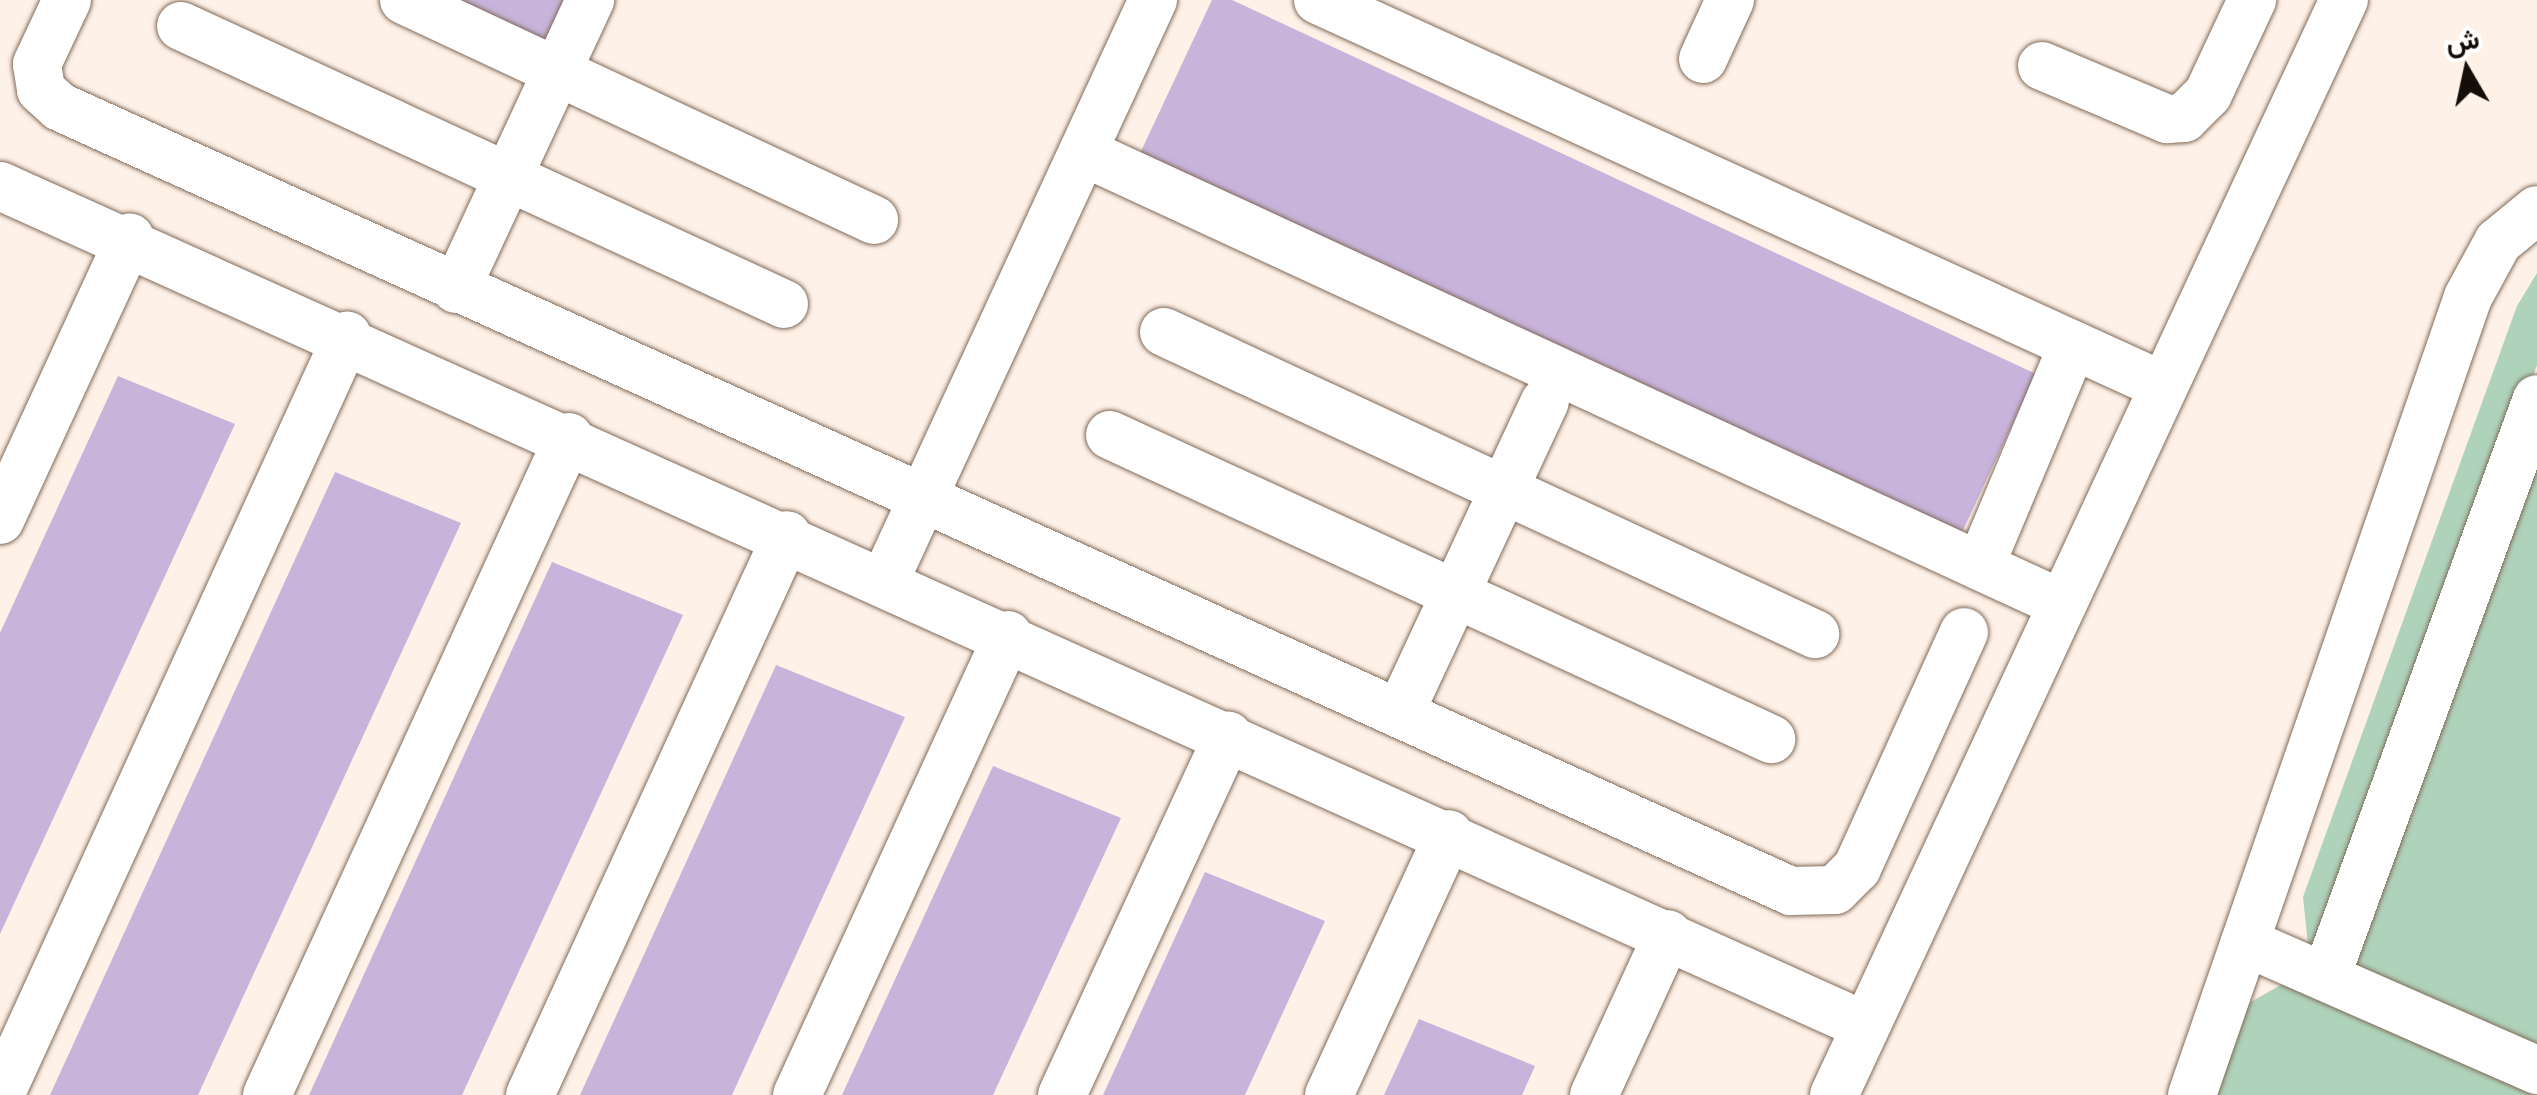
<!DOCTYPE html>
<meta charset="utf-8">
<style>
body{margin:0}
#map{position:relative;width:2537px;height:1095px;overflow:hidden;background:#fffaf6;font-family:"PT Sans Narrow",Vazirmatn,sans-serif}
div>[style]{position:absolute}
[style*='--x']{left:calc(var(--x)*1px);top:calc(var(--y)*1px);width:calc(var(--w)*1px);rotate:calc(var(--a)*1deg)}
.built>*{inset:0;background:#fef1e7}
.green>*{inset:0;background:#aed2ba}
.building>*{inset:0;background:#c8b3db}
.roads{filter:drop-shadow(0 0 2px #816b59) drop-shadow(0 0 2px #816b59)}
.minor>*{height:48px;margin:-24px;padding:0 24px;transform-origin:24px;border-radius:24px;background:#fff}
span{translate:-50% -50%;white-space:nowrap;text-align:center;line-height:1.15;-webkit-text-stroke:8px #fff;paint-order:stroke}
.north{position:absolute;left:2417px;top:20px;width:100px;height:100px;-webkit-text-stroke:8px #fff;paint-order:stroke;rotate:351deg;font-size:28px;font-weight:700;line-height:40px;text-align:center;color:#150d07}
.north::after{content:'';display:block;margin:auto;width:35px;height:45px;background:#150d07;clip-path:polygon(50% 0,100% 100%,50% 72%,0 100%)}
</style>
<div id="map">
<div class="built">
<div style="clip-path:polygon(0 0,2537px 0,2537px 1095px,0 1095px)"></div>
</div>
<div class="green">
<div style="clip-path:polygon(2537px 273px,2537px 365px,2322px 952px,2308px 945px,2303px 897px,2517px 306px)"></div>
<div style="clip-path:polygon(2537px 445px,2537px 1050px,2344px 966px)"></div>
<div style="clip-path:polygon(2290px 980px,2537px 1088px,2537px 1095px,2204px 1095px,2231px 1013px)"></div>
</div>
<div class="building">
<div style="clip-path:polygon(448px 0,573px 0,551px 48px)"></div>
<div style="clip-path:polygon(1212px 0,1232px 0,2036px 374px,1956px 545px,1135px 164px)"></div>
<div style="clip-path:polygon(118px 376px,235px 424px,0 934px,0 633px)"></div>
<div style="clip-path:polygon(335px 472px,461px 523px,198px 1095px,50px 1095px)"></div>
<div style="clip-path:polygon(552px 562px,683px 615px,462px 1095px,309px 1095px)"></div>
<div style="clip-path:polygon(776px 665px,905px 717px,732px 1095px,580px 1095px)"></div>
<div style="clip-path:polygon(993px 766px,1121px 818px,993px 1095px,842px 1095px)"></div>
<div style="clip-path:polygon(1205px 872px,1325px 921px,1245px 1095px,1103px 1095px)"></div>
<div style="clip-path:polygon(1419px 1019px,1535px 1066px,1522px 1095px,1384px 1095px)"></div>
</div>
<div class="roads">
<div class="minor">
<div style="--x:67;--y:0;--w:71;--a:115.1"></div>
<div style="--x:37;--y:64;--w:26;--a:81"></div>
<div style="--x:41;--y:90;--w:25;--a:42"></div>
<div style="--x:60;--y:107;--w:1900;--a:24.37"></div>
<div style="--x:1791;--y:891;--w:44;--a:-1.3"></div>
<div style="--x:1835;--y:890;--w:31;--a:-45"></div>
<div style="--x:1857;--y:868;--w:259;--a:-65.6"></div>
<div style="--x:404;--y:0;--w:519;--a:25.08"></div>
<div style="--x:1318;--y:0;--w:927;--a:24.55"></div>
<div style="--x:181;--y:26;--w:664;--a:24.75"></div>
<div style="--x:1703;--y:59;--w:65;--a:-65.4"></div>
<div style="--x:2042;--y:66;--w:136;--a:23"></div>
<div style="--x:2167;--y:119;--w:17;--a:-3"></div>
<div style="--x:2184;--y:118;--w:34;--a:-45"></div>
<div style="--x:2208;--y:94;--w:104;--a:-64.9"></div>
<div style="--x:1083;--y:152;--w:1076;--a:24.78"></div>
<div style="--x:0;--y:186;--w:2046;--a:24.24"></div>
<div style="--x:456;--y:289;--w:319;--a:-65.1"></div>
<div style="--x:1164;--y:332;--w:718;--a:24.89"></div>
<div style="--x:1110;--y:435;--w:728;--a:24.7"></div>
<div style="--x:0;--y:520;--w:311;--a:-65.3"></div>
<div style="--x:1980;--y:566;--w:240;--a:-67.2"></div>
<div style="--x:885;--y:580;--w:639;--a:-65.2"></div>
<div style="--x:1402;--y:708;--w:338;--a:-65"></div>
<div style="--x:2245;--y:942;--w:319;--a:23.7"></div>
<div style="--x:2326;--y:977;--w:615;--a:-69.95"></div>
<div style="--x:0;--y:1095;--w:835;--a:-65.43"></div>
<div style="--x:267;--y:1095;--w:724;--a:-65.35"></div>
<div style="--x:530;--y:1095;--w:616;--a:-65.35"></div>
<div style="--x:797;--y:1095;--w:506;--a:-65.36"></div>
<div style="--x:1062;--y:1095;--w:396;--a:-65.2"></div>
<div style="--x:1329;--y:1095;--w:287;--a:-65.3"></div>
<div style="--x:1594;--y:1095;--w:177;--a:-65.3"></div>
<div style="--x:1834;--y:1095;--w:1208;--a:-65.03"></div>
<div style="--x:2192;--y:1095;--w:844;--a:-70.92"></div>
<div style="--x:2468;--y:297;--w:63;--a:-61.4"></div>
<div style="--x:2498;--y:242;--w:50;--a:-39.4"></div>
</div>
</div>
<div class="north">ش</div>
</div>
